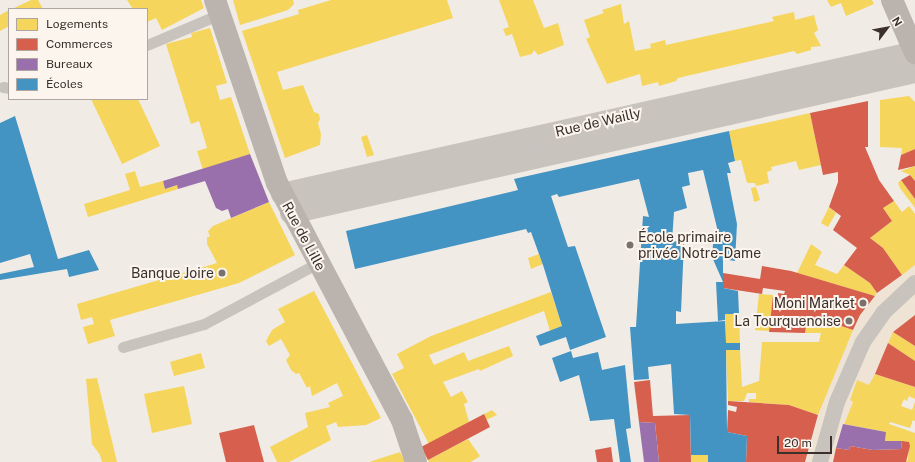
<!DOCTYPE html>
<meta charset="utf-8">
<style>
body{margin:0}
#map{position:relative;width:915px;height:462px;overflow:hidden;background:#f0ebe5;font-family:"Public Sans",sans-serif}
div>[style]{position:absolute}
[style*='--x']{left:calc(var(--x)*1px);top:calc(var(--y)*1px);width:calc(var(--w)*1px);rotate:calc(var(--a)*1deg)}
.plaza>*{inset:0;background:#eee3d5}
.homes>*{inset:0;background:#f6d55c}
.shops>*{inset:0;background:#d6604d}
.offices>*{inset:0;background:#9970ab}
.schools>*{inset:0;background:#4393c3}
.service>*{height:11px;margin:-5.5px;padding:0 5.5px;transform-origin:5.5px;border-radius:5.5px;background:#c9c3be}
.pedestrian>*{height:16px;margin:-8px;padding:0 8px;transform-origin:8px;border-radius:8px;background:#c9c3be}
.tertiary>*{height:22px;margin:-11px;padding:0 11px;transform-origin:11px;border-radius:11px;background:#c9c3be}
.secondary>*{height:22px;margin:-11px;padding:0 11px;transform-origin:11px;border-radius:11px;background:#bab3ae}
.dots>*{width:11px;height:11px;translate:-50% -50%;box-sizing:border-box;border:2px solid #fbf5ee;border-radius:50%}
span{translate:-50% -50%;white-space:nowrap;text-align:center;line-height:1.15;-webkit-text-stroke:4px #fbf5ee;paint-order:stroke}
.street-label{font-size:14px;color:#3b302b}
.poi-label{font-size:14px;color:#3b302b}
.left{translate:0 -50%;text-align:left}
.right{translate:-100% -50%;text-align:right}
.legend{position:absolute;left:8px;top:8px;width:140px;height:92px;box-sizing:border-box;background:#fbf5ee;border:1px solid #aea6a0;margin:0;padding:5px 7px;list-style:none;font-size:12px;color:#3b302b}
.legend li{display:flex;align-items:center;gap:8px;height:20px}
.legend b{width:20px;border:1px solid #aea6a0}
.north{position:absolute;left:867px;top:8px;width:40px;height:40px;-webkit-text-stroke:3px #fbf5ee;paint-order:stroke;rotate:58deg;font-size:11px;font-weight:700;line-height:16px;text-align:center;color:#3b302b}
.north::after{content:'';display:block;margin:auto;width:14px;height:18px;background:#3b302b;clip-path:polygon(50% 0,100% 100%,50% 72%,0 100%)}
.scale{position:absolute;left:777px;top:436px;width:55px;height:18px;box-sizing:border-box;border:2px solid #3b302b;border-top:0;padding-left:5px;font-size:12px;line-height:14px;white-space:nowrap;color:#3b302b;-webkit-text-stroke:3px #fbf5ee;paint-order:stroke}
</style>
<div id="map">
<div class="plaza">
<div style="clip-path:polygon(915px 265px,915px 315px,893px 332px,872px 382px,869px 385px,857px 380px,850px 400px,853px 402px,843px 424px,833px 462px,805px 462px,826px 391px,860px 315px,875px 296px)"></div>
</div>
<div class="homes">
<div style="clip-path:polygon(31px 0,38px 0,43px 9px,12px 9px)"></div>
<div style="clip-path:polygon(127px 0,201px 0,204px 8px,162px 30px,156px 18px,147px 22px,147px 9px,133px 9px)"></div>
<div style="clip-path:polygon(233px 0,293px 0,294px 4px,288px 10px,240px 25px)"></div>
<div style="clip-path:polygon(331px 0,447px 0,453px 18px,277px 72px,283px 90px,303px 85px,314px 112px,319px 114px,320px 119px,318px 123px,321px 134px,320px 145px,285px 158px,242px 31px,299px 14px,298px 10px)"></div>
<div style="clip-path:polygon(499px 0,533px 0,544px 28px,558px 23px,564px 45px,538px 55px,534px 50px,532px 54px,520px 57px,512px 34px,506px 36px,503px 29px,509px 27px)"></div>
<div style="clip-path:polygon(827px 0,872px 0,874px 4px,846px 16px,841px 3px,831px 7px)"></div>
<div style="clip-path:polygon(621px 4px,624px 24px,629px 21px,635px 51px,651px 48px,650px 44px,665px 40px,666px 45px,774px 21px,772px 17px,794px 12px,795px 20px,814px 15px,818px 30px,814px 33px,821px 46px,811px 47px,811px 50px,797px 54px,794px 51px,678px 78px,676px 81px,659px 86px,658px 82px,642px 86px,640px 74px,607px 84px,586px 39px,590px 37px,584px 20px,604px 13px,602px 10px)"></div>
<div style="clip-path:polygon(9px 10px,9px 26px,0 31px,0 15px)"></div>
<div style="clip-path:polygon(210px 28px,227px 83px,216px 86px,220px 100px,231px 97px,250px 154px,203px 170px,197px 151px,207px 148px,199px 121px,191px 124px,166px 44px,192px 37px,191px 33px)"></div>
<div style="clip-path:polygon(909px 96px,915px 102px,915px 149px,901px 155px,902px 148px,880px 147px,880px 100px)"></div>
<div style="clip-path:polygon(91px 99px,138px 99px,160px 146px,122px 164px)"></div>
<div style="clip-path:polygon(810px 113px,821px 165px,799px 170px,796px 161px,771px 167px,772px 170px,767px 172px,769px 183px,756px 186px,755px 183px,747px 183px,741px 160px,735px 161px,729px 131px)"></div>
<div style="clip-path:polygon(367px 135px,374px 155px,367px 157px,361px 137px)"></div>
<div style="clip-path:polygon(915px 166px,915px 181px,910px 175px,901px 171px)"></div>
<div style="clip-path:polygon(135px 171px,140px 187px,163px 181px,165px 189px,177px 185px,178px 189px,88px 217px,84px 204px,130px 190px,125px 174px)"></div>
<div style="clip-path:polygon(901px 180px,915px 199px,915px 208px,900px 188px,898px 183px)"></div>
<div style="clip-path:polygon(756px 187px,760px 200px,754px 202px,751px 188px)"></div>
<div style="clip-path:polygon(894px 201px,902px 212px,909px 206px,915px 214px,915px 265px,902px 275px,883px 248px,870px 238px,892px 221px,883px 208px)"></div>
<div style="clip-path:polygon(269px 202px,295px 255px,239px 283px,110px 320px,115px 336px,88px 344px,83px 327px,94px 324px,92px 317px,81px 320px,77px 304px,217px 263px,207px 244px,207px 237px,210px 237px,208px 231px,213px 226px)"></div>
<div style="clip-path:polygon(829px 207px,836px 213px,828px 227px,821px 223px)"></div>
<div style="clip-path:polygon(811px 244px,822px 252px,815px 265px,837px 274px,844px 265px,870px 283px,877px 293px,875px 296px,797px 273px)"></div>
<div style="clip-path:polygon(539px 254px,543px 264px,531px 269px,528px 258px)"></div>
<div style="clip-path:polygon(314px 291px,381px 418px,366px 425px,338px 427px,336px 422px,326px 426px,331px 440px,289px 462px,277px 462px,270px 447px,308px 427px,305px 413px,330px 407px,328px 403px,343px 396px,337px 383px,312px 396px,310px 386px,307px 388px,299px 373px,296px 374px,291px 370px,286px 360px,290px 355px,281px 339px,269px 346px,266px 341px,272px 330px,285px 322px,278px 309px)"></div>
<div style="clip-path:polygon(551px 292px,562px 326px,550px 331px,544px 311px,429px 355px,434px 365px,464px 352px,468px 361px,509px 346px,513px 356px,480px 371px,479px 369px,443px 382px,451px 397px,462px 391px,468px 402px,464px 404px,469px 422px,429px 444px,392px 374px,404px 368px,397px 354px,431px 336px)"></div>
<div style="clip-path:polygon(759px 294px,773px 295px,769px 331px,755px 330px)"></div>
<div style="clip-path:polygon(725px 314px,739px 314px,740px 343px,726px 343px)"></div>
<div style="clip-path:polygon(807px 320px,824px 320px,853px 330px,818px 415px,789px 405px,749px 402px,749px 399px,756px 399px,756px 393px,747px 393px,744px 401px,728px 401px,726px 350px,740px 350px,742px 387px,759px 381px,762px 342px,819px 342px,821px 333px,805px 333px)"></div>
<div style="clip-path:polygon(893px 332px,915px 346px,915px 361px,888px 343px)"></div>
<div style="clip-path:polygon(201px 353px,205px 368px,174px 376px,170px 362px)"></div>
<div style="clip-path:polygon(875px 374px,915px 387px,915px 399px,909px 396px,907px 401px,904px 399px,901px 406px,912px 410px,915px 402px,915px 421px,913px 420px,910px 428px,890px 422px,889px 424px,915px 433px,915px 462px,905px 462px,908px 460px,909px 442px,885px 441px,886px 432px,844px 424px,853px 402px,850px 400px,857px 380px,869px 385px)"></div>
<div style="clip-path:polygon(97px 378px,117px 462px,102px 462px,100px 455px,92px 444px,86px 379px)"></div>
<div style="clip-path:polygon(184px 386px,192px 424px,152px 433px,144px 394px)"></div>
<div style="clip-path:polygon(492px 410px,497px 415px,486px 420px,484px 414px)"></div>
<div style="clip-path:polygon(468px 439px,480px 456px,471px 462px,429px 462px,428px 460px)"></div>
<div style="clip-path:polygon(400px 452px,405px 462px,369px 462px)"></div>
<div style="clip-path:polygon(691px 455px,708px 455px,708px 462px,691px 462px)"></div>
</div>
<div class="shops">
<div style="clip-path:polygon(868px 101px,868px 147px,865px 147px,879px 180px,894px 201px,883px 208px,892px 221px,870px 238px,883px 248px,902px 275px,877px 293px,870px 283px,844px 265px,857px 248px,833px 230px,841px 216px,829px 207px,838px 182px,838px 172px,823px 175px,810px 113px)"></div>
<div style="clip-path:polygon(915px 149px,915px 166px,898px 170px,901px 155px)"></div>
<div style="clip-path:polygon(910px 175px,915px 181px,915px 199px,901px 180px)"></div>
<div style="clip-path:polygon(762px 266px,791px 271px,875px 296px,860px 315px,853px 330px,824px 320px,807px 320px,805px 333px,769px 332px,773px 295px,778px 296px,778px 293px,784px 294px,785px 291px,763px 288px,762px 294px,723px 288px,723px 273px,760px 279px)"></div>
<div style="clip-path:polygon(915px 315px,915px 346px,893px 332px)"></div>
<div style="clip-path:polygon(888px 343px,915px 361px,915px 387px,875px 374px)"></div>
<div style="clip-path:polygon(650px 380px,653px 416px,690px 415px,691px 462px,659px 462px,655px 423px,639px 422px,634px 382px)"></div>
<div style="clip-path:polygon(728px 401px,789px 405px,818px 415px,805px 462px,746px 462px,747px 436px,727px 432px,728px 410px,736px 412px,737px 407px,728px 405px)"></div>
<div style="clip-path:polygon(484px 414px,490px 427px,428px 460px,421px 447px)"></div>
<div style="clip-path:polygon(254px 425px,264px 462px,226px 462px,219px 433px)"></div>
<div style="clip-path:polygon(902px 441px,909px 442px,910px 446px,906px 462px,833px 462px,836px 448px,849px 450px,850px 446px,873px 450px,901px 449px)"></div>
<div style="clip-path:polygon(611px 447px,613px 462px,597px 462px,595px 450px)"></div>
</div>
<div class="offices">
<div style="clip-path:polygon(250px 154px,269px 202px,231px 218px,228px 209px,222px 211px,216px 208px,205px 181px,178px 189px,177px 185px,165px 189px,163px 181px)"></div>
<div style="clip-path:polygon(639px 422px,655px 423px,659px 462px,644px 462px)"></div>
<div style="clip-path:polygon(843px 424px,886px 432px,885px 441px,902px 441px,901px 449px,873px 450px,850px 446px,849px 450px,836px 448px)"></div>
</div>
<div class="schools">
<div style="clip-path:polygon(15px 116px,58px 259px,89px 250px,99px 270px,69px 277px,67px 269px,0 280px,0 274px,34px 267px,30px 254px,0 263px,0 123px)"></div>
<div style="clip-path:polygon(729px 131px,735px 161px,728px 163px,731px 173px,727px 173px,737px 224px,735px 261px,723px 259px,723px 288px,738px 291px,739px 314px,725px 314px,725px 320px,718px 321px,716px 282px,723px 282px,712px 257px,714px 233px,718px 232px,703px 170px,688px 173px,690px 185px,682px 187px,687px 208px,674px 212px,672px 241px,684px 242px,681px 312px,676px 311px,676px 324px,725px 321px,726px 343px,740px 343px,740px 350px,726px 350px,727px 432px,747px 436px,746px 462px,708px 462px,708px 455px,691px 455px,690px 415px,674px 414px,671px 364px,648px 367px,649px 379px,634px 380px,630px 327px,636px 327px,643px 216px,649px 217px,639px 179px,559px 197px,557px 194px,551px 196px,568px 247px,575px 246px,606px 337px,570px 350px,566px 337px,540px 346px,536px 336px,562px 326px,543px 265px,531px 232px,528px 233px,526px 229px,355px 269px,346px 231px,518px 190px,514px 179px)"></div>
<div style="clip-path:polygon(571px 351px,573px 358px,598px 352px,602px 370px,625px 365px,631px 428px,626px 429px,631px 462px,620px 462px,614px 419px,590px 421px,579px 375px,560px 382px,552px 358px)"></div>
</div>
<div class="service">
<div style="--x:147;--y:45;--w:79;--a:-23"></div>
<div style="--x:3;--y:87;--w:6;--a:9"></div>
<div style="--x:123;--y:347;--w:84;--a:-15.9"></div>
<div style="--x:204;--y:324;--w:129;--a:-28.2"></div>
</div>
<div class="pedestrian">
<div style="--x:820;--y:462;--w:62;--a:-74.2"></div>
<div style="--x:837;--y:402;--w:65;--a:-66.6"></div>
<div style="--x:863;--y:342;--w:35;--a:-55"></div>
<div style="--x:883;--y:313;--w:44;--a:-43.2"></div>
</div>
<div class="tertiary">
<div style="--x:282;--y:194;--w:649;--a:-12.64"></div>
<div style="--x:291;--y:213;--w:640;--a:-12.73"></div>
</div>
<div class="secondary">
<div style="--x:215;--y:0;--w:193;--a:71.3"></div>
<div style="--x:277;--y:183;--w:268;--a:62.2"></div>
<div style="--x:402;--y:420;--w:44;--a:71.6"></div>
<div style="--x:892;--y:0;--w:58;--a:66.5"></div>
</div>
<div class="dots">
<div style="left:630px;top:245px;background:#7a716c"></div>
<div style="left:222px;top:273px;background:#7a716c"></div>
<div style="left:863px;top:303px;background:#7a716c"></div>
<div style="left:849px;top:321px;background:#7a716c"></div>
</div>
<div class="street-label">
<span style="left:598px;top:122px;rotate:-13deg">Rue de Wailly</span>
<span style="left:304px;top:236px;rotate:62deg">Rue de Lille</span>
</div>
<div class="poi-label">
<span class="left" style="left:638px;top:245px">École primaire<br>privée Notre-Dame</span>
<span class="right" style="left:214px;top:273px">Banque Joire</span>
<span class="right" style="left:855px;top:303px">Moni Market</span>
<span class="right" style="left:841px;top:321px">La Tourquenoise</span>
</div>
<ul class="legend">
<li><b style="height:11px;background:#f6d55c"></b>Logements</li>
<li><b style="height:11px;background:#d6604d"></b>Commerces</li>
<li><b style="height:11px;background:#9970ab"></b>Bureaux</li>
<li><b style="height:11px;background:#4393c3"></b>Écoles</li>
</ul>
<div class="north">N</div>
<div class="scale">20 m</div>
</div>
